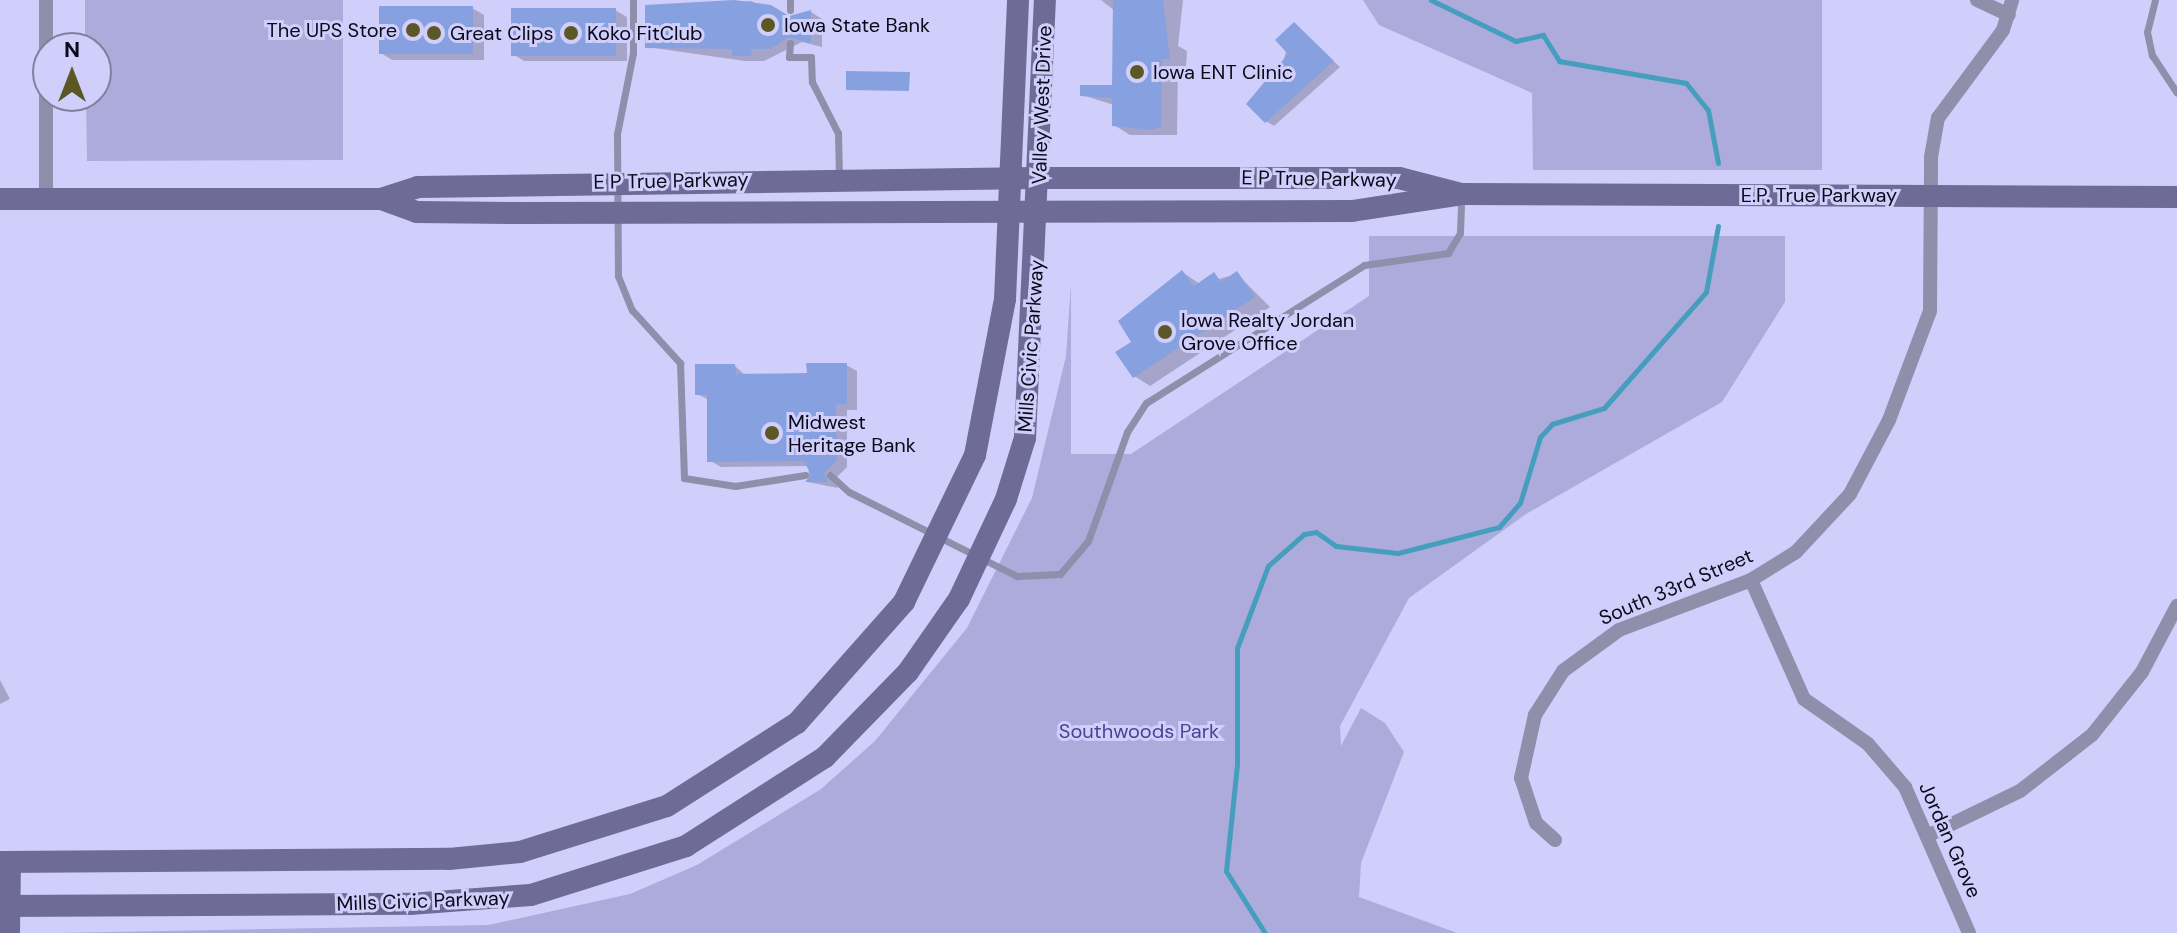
<!DOCTYPE html>
<style>
body{margin:0}
#map{position:relative;width:2177px;height:933px;overflow:hidden;background:#d0cefb;font-family:"DM Sans",sans-serif}
div>[style]{position:absolute}
[style*='--x']{left:calc(var(--x)*1px);top:calc(var(--y)*1px);width:calc(var(--w)*1px);rotate:calc(var(--a)*1deg)}
.green>*{inset:0;background:#adabdc}
.shadow>*{inset:0;background:#0003}
.stream>*{height:5px;margin:-2.5px;padding:0 2.5px;transform-origin:2.5px;border-radius:2.5px;background:#469ebf}
.building>*{inset:0;background:#87a1e0}
.lane>*{height:7px;margin:-3.5px;padding:0 3.5px;transform-origin:3.5px;border-radius:3.5px;background:#8f8eab}
.street>*{height:14px;margin:-7px;padding:0 7px;transform-origin:7px;border-radius:7px;background:#8f8eab}
.secondary>*{height:22px;margin:-11px;padding:0 11px;transform-origin:11px;border-radius:11px;background:#6e6c96}
.dots>*{width:22px;height:22px;translate:-50% -50%;box-sizing:border-box;border:4px solid #d0cefb;border-radius:50%}
span{translate:-50% -50%;white-space:nowrap;text-align:center;line-height:1.15;-webkit-text-stroke:6px #d0cefb;paint-order:stroke}
.poi-label{font-size:20px;color:#0a0918}
.left{translate:0 -50%;text-align:left}
.right{translate:-100% -50%;text-align:right}
.street-label{font-size:20px;color:#0a0918}
.park-label{font-size:20px;color:#4d4191}
.north{position:absolute;left:32px;top:32px;width:80px;height:80px;box-sizing:border-box;background:#d0cefb;border:2px solid #817fa0;border-radius:50%;rotate:0deg;font-size:22px;font-weight:700;line-height:32px;text-align:center;color:#0a0918}
.north::after{content:'';display:block;margin:auto;width:28px;height:36px;background:#5b5825;clip-path:polygon(50% 0,100% 100%,50% 72%,0 100%)}
</style>
<div id="map">
<div class="green">
<div style="clip-path:polygon(85px 0,343px 0,343px 160px,87px 161px,86px 96px,96px 96px,96px 48px,85px 48px)"></div>
<div style="clip-path:polygon(1363px 0,1822px 0,1822px 170px,1533px 170px,1532px 93px,1379px 25px)"></div>
<div style="clip-path:polygon(1369px 236px,1785px 236px,1785px 302px,1722px 402px,1526px 514px,1409px 598px,1340px 726px,1341px 746px,1361px 708px,1385px 723px,1404px 752px,1361px 863px,1359px 897px,1457px 933px,58px 933px,488px 925px,630px 894px,697px 865px,821px 789px,875px 741px,967px 628px,1032px 498px,1066px 356px,1071px 284px,1071px 454px,1131px 454px,1369px 296px)"></div>
</div>
<div class="shadow">
<div style="clip-path:polygon(1101px 0,1183px 0,1178px 46px,1187px 51px,1186px 67px,1178px 67px,1177px 135px,1130px 135px,1114px 125px,1114px 105px,1082px 95px,1114px 87px,1115px 11px)"></div>
<div style="clip-path:polygon(751px 1px,790px 18px,811px 12px,822px 19px,822px 47px,802px 42px,764px 61px,745px 61px,647px 47px,647px 6px)"></div>
<div style="clip-path:polygon(472px 8px,484px 15px,484px 60px,392px 60px,381px 53px)"></div>
<div style="clip-path:polygon(615px 10px,627px 17px,627px 61px,524px 61px,513px 54px)"></div>
<div style="clip-path:polygon(1294px 24px,1340px 67px,1274px 126px,1266px 121px)"></div>
<div style="clip-path:polygon(1182px 272px,1200px 284px,1237px 274px,1270px 307px,1150px 386px,1134px 376px,1134px 342px)"></div>
<div style="clip-path:polygon(846px 365px,857px 371px,857px 410px,847px 410px,847px 467px,834px 480px,838px 488px,808px 482px,809px 466px,721px 467px,709px 460px,709px 400px,697px 394px,735px 366px,746px 376px,809px 375px)"></div>
<div style="clip-path:polygon(0 680px,10px 699px,0 704px)"></div>
</div>
<div class="stream">
<div style="--x:1431;--y:0;--w:94;--a:25.8"></div>
<div style="--x:1516;--y:41;--w:28;--a:-13"></div>
<div style="--x:1543;--y:35;--w:31;--a:58"></div>
<div style="--x:1559;--y:61;--w:129;--a:9.8"></div>
<div style="--x:1686;--y:83;--w:35;--a:51"></div>
<div style="--x:1708;--y:110;--w:54;--a:79.3"></div>
<div style="--x:1265;--y:933;--w:73;--a:-122.2"></div>
<div style="--x:1226;--y:871;--w:107;--a:-84.1"></div>
<div style="--x:1237;--y:765;--w:117;--a:-90"></div>
<div style="--x:1237;--y:648;--w:88;--a:-69.3"></div>
<div style="--x:1268;--y:566;--w:48;--a:-41.6"></div>
<div style="--x:1304;--y:534;--w:12;--a:-9"></div>
<div style="--x:1316;--y:532;--w:24;--a:35"></div>
<div style="--x:1336;--y:546;--w:62;--a:6.4"></div>
<div style="--x:1398;--y:553;--w:104;--a:-14.4"></div>
<div style="--x:1499;--y:527;--w:32;--a:-49"></div>
<div style="--x:1520;--y:503;--w:69;--a:-73.1"></div>
<div style="--x:1540;--y:437;--w:18;--a:-47"></div>
<div style="--x:1552;--y:424;--w:54;--a:-17.1"></div>
<div style="--x:1604;--y:408;--w:154;--a:-48.7"></div>
<div style="--x:1706;--y:292;--w:67;--a:-79.7"></div>
</div>
<div class="building">
<div style="clip-path:polygon(734px 0,771px 5px,789px 16px,811px 10px,811px 43px,788px 37px,771px 49px,752px 49px,751px 56px,732px 56px,732px 49px,645px 48px,645px 5px)"></div>
<div style="clip-path:polygon(1113px 0,1163px 0,1170px 59px,1162px 59px,1161px 127px,1151px 130px,1112px 126px,1112px 98px,1080px 96px,1080px 85px,1112px 85px)"></div>
<div style="clip-path:polygon(379px 6px,473px 6px,473px 54px,379px 54px)"></div>
<div style="clip-path:polygon(511px 8px,616px 8px,616px 56px,511px 56px)"></div>
<div style="clip-path:polygon(1294px 22px,1334px 61px,1265px 123px,1246px 104px,1288px 54px,1275px 40px)"></div>
<div style="clip-path:polygon(846px 71px,910px 72px,909px 91px,846px 90px)"></div>
<div style="clip-path:polygon(1182px 270px,1194px 286px,1214px 272px,1221px 282px,1237px 271px,1255px 297px,1133px 378px,1115px 352px,1131px 342px,1118px 321px)"></div>
<div style="clip-path:polygon(806px 363px,847px 363px,847px 404px,836px 405px,837px 460px,824px 473px,828px 482px,805px 482px,811px 475px,804px 461px,707px 462px,707px 395px,695px 395px,695px 364px,735px 364px,736px 374px,807px 373px)"></div>
</div>
<div class="lane">
<div style="--x:633;--y:0;--w:53;--a:90"></div>
<div style="--x:633;--y:53;--w:83;--a:101.2"></div>
<div style="--x:617;--y:134;--w:142;--a:89.6"></div>
<div style="--x:618;--y:276;--w:37;--a:68"></div>
<div style="--x:632;--y:310;--w:72;--a:47.8"></div>
<div style="--x:680;--y:363;--w:115;--a:88"></div>
<div style="--x:684;--y:478;--w:52;--a:8.9"></div>
<div style="--x:735;--y:486;--w:71;--a:-8.9"></div>
<div style="--x:790;--y:0;--w:10;--a:90"></div>
<div style="--x:2155;--y:0;--w:33;--a:104"></div>
<div style="--x:2147;--y:32;--w:24;--a:78"></div>
<div style="--x:2152;--y:55;--w:45;--a:56.7"></div>
<div style="--x:790;--y:43;--w:14;--a:94"></div>
<div style="--x:789;--y:57;--w:22;--a:0"></div>
<div style="--x:811;--y:57;--w:25;--a:88"></div>
<div style="--x:812;--y:82;--w:57;--a:63"></div>
<div style="--x:838;--y:133;--w:43;--a:88.7"></div>
<div style="--x:830;--y:475;--w:25;--a:42"></div>
<div style="--x:849;--y:492;--w:188;--a:26.6"></div>
<div style="--x:1017;--y:576;--w:43;--a:-2.7"></div>
<div style="--x:1060;--y:574;--w:43;--a:-49.7"></div>
<div style="--x:1088;--y:541;--w:116;--a:-70.3"></div>
<div style="--x:1127;--y:432;--w:35;--a:-57"></div>
<div style="--x:1146;--y:403;--w:258;--a:-32.3"></div>
<div style="--x:1364;--y:265;--w:85;--a:-8.1"></div>
<div style="--x:1448;--y:253;--w:23;--a:-59"></div>
<div style="--x:1460;--y:233;--w:37;--a:-88"></div>
</div>
<div class="street">
<div style="--x:1977;--y:0;--w:35;--a:25"></div>
<div style="--x:46;--y:199;--w:199;--a:-90"></div>
<div style="--x:1751;--y:580;--w:130;--a:66"></div>
<div style="--x:1804;--y:699;--w:78;--a:35.1"></div>
<div style="--x:1868;--y:744;--w:57;--a:49.3"></div>
<div style="--x:1905;--y:787;--w:159;--a:66.3"></div>
<div style="--x:1927;--y:836;--w:103;--a:-25.8"></div>
<div style="--x:2020;--y:791;--w:91;--a:-37.9"></div>
<div style="--x:2092;--y:735;--w:80;--a:-51.6"></div>
<div style="--x:2142;--y:672;--w:75;--a:-62.1"></div>
<div style="--x:1555;--y:840;--w:25;--a:-138"></div>
<div style="--x:1536;--y:823;--w:47;--a:-108.4"></div>
<div style="--x:1521;--y:778;--w:65;--a:-77.5"></div>
<div style="--x:1535;--y:715;--w:52;--a:-57.5"></div>
<div style="--x:1563;--y:671;--w:69;--a:-36.2"></div>
<div style="--x:1619;--y:630;--w:141;--a:-20.7"></div>
<div style="--x:1751;--y:580;--w:53;--a:-31.9"></div>
<div style="--x:1796;--y:552;--w:79;--a:-47"></div>
<div style="--x:1850;--y:494;--w:84;--a:-62.2"></div>
<div style="--x:1889;--y:420;--w:116;--a:-69.4"></div>
<div style="--x:1930;--y:311;--w:154;--a:-89.6"></div>
<div style="--x:1931;--y:157;--w:40;--a:-80"></div>
<div style="--x:1938;--y:118;--w:109;--a:-53.5"></div>
<div style="--x:2003;--y:30;--w:31;--a:-73"></div>
</div>
<div class="secondary">
<div style="--x:0;--y:199;--w:381;--a:0"></div>
<div style="--x:381;--y:199;--w:39;--a:-18"></div>
<div style="--x:418;--y:187;--w:621;--a:-0.83"></div>
<div style="--x:1039;--y:178;--w:360;--a:0"></div>
<div style="--x:1399;--y:178;--w:64;--a:14.5"></div>
<div style="--x:1461;--y:194;--w:716;--a:0.24"></div>
<div style="--x:381;--y:199;--w:38;--a:20"></div>
<div style="--x:417;--y:212;--w:101;--a:0.6"></div>
<div style="--x:518;--y:213;--w:834;--a:-0.14"></div>
<div style="--x:1352;--y:211;--w:105;--a:-8.7"></div>
<div style="--x:0;--y:862;--w:449;--a:-0.4"></div>
<div style="--x:449;--y:859;--w:71;--a:-5.6"></div>
<div style="--x:520;--y:852;--w:154;--a:-17.4"></div>
<div style="--x:667;--y:806;--w:154;--a:-32.6"></div>
<div style="--x:797;--y:723;--w:162;--a:-48.5"></div>
<div style="--x:904;--y:602;--w:163;--a:-64.2"></div>
<div style="--x:975;--y:455;--w:159;--a:-79.1"></div>
<div style="--x:1005;--y:299;--w:299;--a:-87.5"></div>
<div style="--x:0;--y:906;--w:410;--a:-0.3"></div>
<div style="--x:410;--y:904;--w:121;--a:-4.3"></div>
<div style="--x:531;--y:895;--w:163;--a:-17.5"></div>
<div style="--x:686;--y:846;--w:165;--a:-32.6"></div>
<div style="--x:825;--y:757;--w:119;--a:-45.7"></div>
<div style="--x:908;--y:672;--w:89;--a:-55.1"></div>
<div style="--x:959;--y:599;--w:110;--a:-64.8"></div>
<div style="--x:1006;--y:499;--w:64;--a:-72.7"></div>
<div style="--x:1025;--y:438;--w:438;--a:-87.4"></div>
<div style="--x:9;--y:933;--w:71;--a:-89.2"></div>
</div>
<div class="dots">
<div style="left:768px;top:25px;background:#5b5825"></div>
<div style="left:413px;top:30px;background:#5b5825"></div>
<div style="left:434px;top:33px;background:#5b5825"></div>
<div style="left:571px;top:33px;background:#5b5825"></div>
<div style="left:1137px;top:72px;background:#5b5825"></div>
<div style="left:1165px;top:332px;background:#5b5825"></div>
<div style="left:772px;top:433px;background:#5b5825"></div>
</div>
<div class="poi-label">
<span class="left" style="left:784px;top:25px">Iowa State Bank</span>
<span class="right" style="left:397px;top:30px">The UPS Store</span>
<span class="left" style="left:450px;top:33px">Great Clips</span>
<span class="left" style="left:587px;top:33px">Koko FitClub</span>
<span class="left" style="left:1153px;top:72px">Iowa ENT Clinic</span>
<span class="left" style="left:1181px;top:332px">Iowa Realty Jordan<br>Grove Office</span>
<span class="left" style="left:788px;top:434px">Midwest<br>Heritage Bank</span>
</div>
<div class="street-label">
<span style="left:1042px;top:105px;rotate:-88deg">Valley West Drive</span>
<span style="left:1319px;top:179px;rotate:1deg">E P True Parkway</span>
<span style="left:671px;top:181px;rotate:-1deg">E P True Parkway</span>
<span style="left:1819px;top:195px">E.P. True Parkway</span>
<span style="left:1031px;top:346px;rotate:-86deg">Mills Civic Parkway</span>
<span style="left:1676px;top:587px;rotate:-23deg">South 33rd Street</span>
<span style="left:1950px;top:840px;rotate:66deg">Jordan Grove</span>
<span style="left:423px;top:901px;rotate:-2deg">Mills Civic Parkway</span>
</div>
<div class="park-label">
<span style="left:1139px;top:731px">Southwoods Park</span>
</div>
<div class="north">N</div>
</div>
